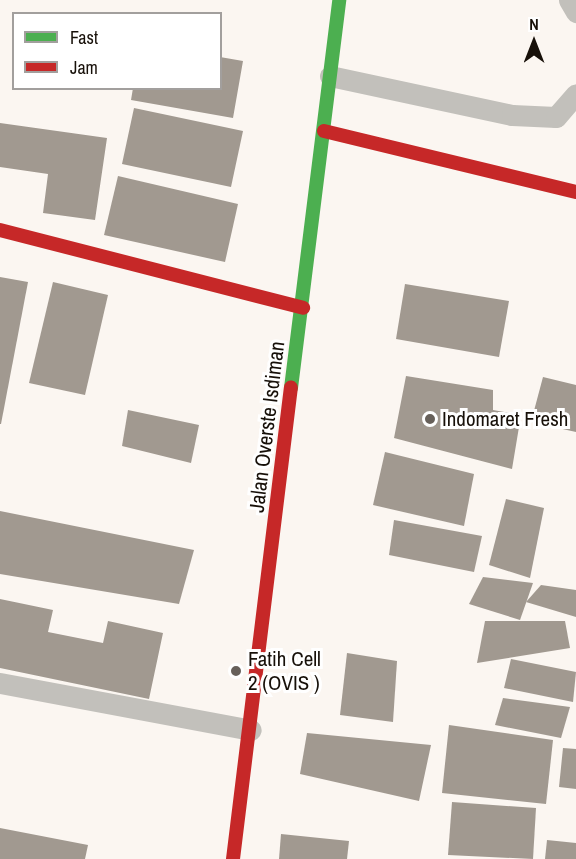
<!DOCTYPE html>
<style>
body{margin:0}
#map{position:relative;width:576px;height:859px;overflow:hidden;background:#fbf6f1;font-family:"Archivo Narrow",sans-serif}
div>[style]{position:absolute}
[style*='--x']{left:calc(var(--x)*1px);top:calc(var(--y)*1px);width:calc(var(--w)*1px);rotate:calc(var(--a)*1deg)}
.building>*{inset:0;background:#a19990}
.lane>*{height:21px;margin:-10.5px;padding:0 10.5px;transform-origin:10.5px;border-radius:10.5px;background:#c2c0bb}
.fast>*{height:14px;margin:-7px;padding:0 7px;transform-origin:7px;border-radius:7px;background:#4caf50}
.jam>*{height:14px;margin:-7px;padding:0 7px;transform-origin:7px;border-radius:7px;background:#c62828}
.dots>*{width:16px;height:16px;translate:-50% -50%;box-sizing:border-box;border:3px solid #fff;border-radius:50%}
span{translate:-50% -50%;white-space:nowrap;text-align:center;line-height:1.15;-webkit-text-stroke:6px #fff;paint-order:stroke}
.poi-label{font-size:21px;color:#171009}
.left{translate:0 -50%;text-align:left}
.street-label{font-size:21px;color:#171009}
.legend{position:absolute;left:12px;top:12px;width:210px;height:78px;box-sizing:border-box;background:#fff;border:2px solid #a29f9d;margin:0;padding:8px 10px;list-style:none;font-size:18px;color:#171009}
.legend li{display:flex;align-items:center;gap:12px;height:30px}
.legend b{width:30px;border:2px solid #a29f9d}
.north{position:absolute;left:504px;top:12px;width:60px;height:60px;-webkit-text-stroke:4px #fff;paint-order:stroke;rotate:0deg;font-size:16px;font-weight:700;line-height:24px;text-align:center;color:#171009}
.north::after{content:'';display:block;margin:auto;width:21px;height:27px;background:#171009;clip-path:polygon(50% 0,100% 100%,50% 72%,0 100%)}
</style>
<div id="map">
<div class="building">
<div style="clip-path:polygon(220px 57px,243px 61px,233px 118px,131px 100px,133px 88px,220px 88px)"></div>
<div style="clip-path:polygon(134px 108px,243px 131px,231px 187px,122px 164px)"></div>
<div style="clip-path:polygon(0 123px,107px 138px,95px 220px,43px 213px,48px 174px,0 167px)"></div>
<div style="clip-path:polygon(118px 176px,238px 204px,225px 262px,104px 235px)"></div>
<div style="clip-path:polygon(0 277px,28px 282px,1px 424px,0 424px)"></div>
<div style="clip-path:polygon(53px 282px,108px 295px,85px 395px,29px 383px)"></div>
<div style="clip-path:polygon(405px 284px,509px 301px,499px 357px,396px 339px)"></div>
<div style="clip-path:polygon(406px 376px,493px 390px,493px 410px,521px 415px,512px 469px,394px 438px)"></div>
<div style="clip-path:polygon(543px 377px,576px 385px,576px 432px,531px 422px)"></div>
<div style="clip-path:polygon(128px 410px,199px 425px,191px 463px,122px 446px)"></div>
<div style="clip-path:polygon(385px 452px,474px 474px,464px 526px,373px 505px)"></div>
<div style="clip-path:polygon(506px 499px,544px 508px,530px 578px,489px 565px)"></div>
<div style="clip-path:polygon(0 511px,194px 550px,179px 604px,0 574px)"></div>
<div style="clip-path:polygon(394px 520px,482px 536px,474px 572px,389px 555px)"></div>
<div style="clip-path:polygon(483px 577px,533px 583px,520px 620px,469px 604px)"></div>
<div style="clip-path:polygon(541px 585px,576px 590px,576px 617px,526px 602px)"></div>
<div style="clip-path:polygon(0 599px,53px 610px,48px 632px,103px 643px,108px 621px,163px 633px,149px 699px,0 668px)"></div>
<div style="clip-path:polygon(485px 621px,565px 621px,570px 648px,477px 663px)"></div>
<div style="clip-path:polygon(347px 653px,397px 661px,393px 722px,340px 715px)"></div>
<div style="clip-path:polygon(511px 659px,576px 672px,573px 702px,504px 688px)"></div>
<div style="clip-path:polygon(503px 698px,570px 707px,561px 738px,495px 725px)"></div>
<div style="clip-path:polygon(449px 725px,553px 740px,546px 804px,442px 793px)"></div>
<div style="clip-path:polygon(307px 733px,431px 745px,419px 801px,300px 774px)"></div>
<div style="clip-path:polygon(563px 748px,576px 749px,576px 789px,559px 787px)"></div>
<div style="clip-path:polygon(452px 802px,536px 808px,533px 859px,448px 855px)"></div>
<div style="clip-path:polygon(0 828px,88px 845px,85px 859px,0 859px)"></div>
<div style="clip-path:polygon(281px 834px,349px 841px,347px 859px,279px 859px)"></div>
<div style="clip-path:polygon(547px 840px,576px 843px,576px 859px,545px 859px)"></div>
</div>
<div class="lane">
<div style="--x:569;--y:0;--w:14;--a:60"></div>
<div style="--x:330;--y:76;--w:186;--a:12.1"></div>
<div style="--x:512;--y:115;--w:44;--a:2.6"></div>
<div style="--x:556;--y:117;--w:30;--a:-49"></div>
<div style="--x:0;--y:683;--w:255;--a:10.6"></div>
</div>
<div class="fast">
<div style="--x:291;--y:388;--w:391;--a:-82.9"></div>
</div>
<div class="jam">
<div style="--x:324;--y:131;--w:259;--a:13.6"></div>
<div style="--x:0;--y:230;--w:313;--a:14.4"></div>
<div style="--x:233;--y:859;--w:475;--a:-83"></div>
</div>
<div class="dots">
<div style="left:430px;top:419px;background:#67605a"></div>
<div style="left:236px;top:671px;background:#67605a"></div>
</div>
<div class="poi-label">
<span class="left" style="left:442px;top:419px">Indomaret Fresh</span>
<span class="left" style="left:248px;top:671px">Fatih Cell<br>2 (OVIS )</span>
</div>
<div class="street-label">
<span style="left:267px;top:427px;rotate:-83deg">Jalan Overste Isdiman</span>
</div>
<ul class="legend">
<li><b style="height:8px;background:#4caf50"></b>Fast</li>
<li><b style="height:8px;background:#c62828"></b>Jam</li>
</ul>
<div class="north">N</div>
</div>
